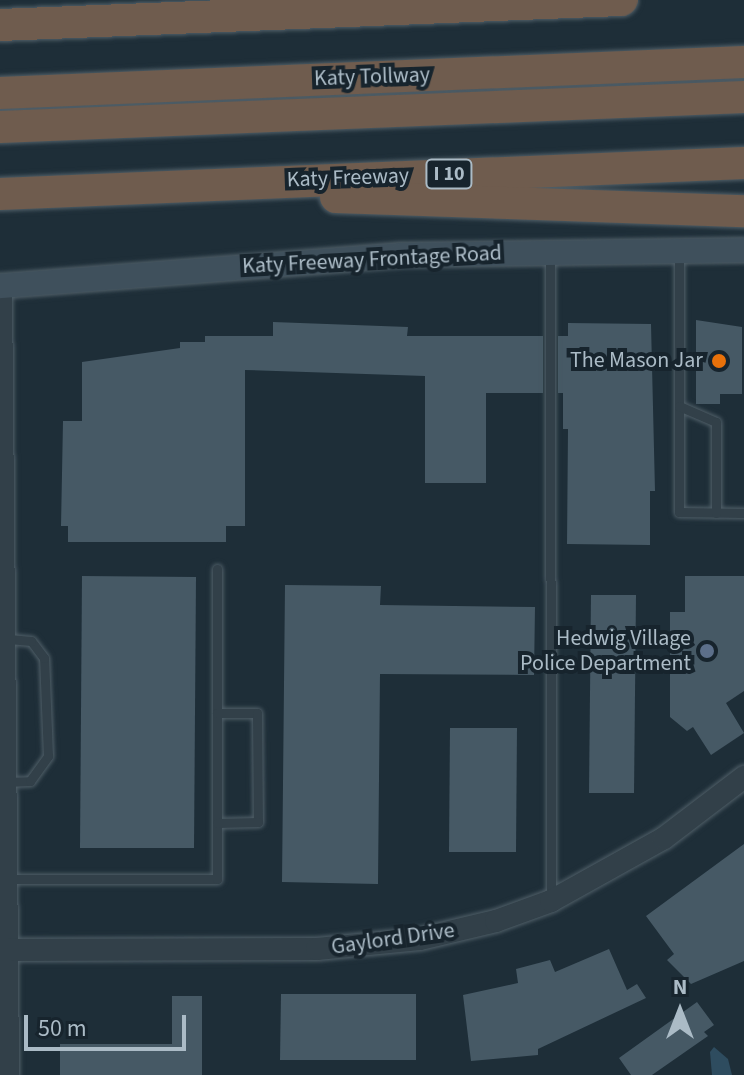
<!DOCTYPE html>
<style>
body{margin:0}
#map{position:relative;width:744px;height:1075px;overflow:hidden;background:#1e2e38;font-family:"Source Sans 3",sans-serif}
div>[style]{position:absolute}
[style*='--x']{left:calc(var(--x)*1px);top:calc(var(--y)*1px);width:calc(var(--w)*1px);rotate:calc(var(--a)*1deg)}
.water>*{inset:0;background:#2e4c5f}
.building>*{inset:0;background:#465965}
.roads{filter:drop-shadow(0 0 2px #4f5e67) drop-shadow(0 0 2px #4f5e67)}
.service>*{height:9px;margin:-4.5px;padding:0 4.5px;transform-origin:4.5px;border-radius:4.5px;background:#324049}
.tertiary>*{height:22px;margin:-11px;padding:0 11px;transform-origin:11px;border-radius:11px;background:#324049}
.secondary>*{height:24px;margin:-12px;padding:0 12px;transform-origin:12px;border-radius:12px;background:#3f505c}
.motorway>*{height:32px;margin:-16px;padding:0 16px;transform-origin:16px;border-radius:16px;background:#6f5c4e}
.dots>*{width:22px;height:22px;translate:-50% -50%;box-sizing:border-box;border:4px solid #17242d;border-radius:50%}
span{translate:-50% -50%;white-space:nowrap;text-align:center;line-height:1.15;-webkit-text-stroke:8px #17242d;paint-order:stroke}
.shield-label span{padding:2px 6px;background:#17242d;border:2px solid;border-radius:6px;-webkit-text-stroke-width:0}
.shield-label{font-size:20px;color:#abbbc6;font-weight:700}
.street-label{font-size:22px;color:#abbbc6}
.poi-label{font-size:22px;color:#abbbc6}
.right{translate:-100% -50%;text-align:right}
.north{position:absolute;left:640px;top:971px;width:80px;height:80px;-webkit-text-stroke:6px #17242d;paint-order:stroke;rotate:0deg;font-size:22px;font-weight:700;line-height:32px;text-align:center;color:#abbbc6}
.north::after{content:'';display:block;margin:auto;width:28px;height:36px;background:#abbbc6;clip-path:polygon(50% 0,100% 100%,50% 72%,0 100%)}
.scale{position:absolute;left:24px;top:1015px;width:162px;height:36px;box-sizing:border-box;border:4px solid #abbbc6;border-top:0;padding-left:10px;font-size:24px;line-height:28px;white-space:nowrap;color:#abbbc6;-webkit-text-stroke:6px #17242d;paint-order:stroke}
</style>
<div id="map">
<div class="water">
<div style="clip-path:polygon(714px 1047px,728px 1059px,732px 1075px,712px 1075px,710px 1052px)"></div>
</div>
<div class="building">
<div style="clip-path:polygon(696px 320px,742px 327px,742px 394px,720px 394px,720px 404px,696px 404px)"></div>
<div style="clip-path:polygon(273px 322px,408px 327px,407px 336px,543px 336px,543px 393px,486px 393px,486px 483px,425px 483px,425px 376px,245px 370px,245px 526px,226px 526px,226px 542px,68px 542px,68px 526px,61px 526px,63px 421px,82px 421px,82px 362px,180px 348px,180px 342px,205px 342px,205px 336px,273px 336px)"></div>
<div style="clip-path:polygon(568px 323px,651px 324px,655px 491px,650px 491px,650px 545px,567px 544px,568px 429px,563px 429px,563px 393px,558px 393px,558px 336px,568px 336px)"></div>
<div style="clip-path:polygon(82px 576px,196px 577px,194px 848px,80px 848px)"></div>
<div style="clip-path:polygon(685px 576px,744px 576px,744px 691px,726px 703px,744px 733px,711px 755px,693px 727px,687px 731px,670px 717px,670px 612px,685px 612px)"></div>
<div style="clip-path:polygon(285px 585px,381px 586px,380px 605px,535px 607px,534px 675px,380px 674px,378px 884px,282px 882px)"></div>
<div style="clip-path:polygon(591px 595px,636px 595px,634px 793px,589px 793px)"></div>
<div style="clip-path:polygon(450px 728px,517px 728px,516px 852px,449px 852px)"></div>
<div style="clip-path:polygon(744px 844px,744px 961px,691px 984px,667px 960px,674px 954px,646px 916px)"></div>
<div style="clip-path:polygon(609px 949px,627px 990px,637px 984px,646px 998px,538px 1049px,538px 1055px,471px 1061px,463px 995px,518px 983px,516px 969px,550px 960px,555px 972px)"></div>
<div style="clip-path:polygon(281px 994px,416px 994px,416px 1060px,280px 1060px)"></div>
<div style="clip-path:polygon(172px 996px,202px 996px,202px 1075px,60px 1075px,60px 1044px,172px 1044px)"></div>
<div style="clip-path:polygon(697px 1002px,714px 1025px,704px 1032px,708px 1036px,652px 1075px,631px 1075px,619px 1058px)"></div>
</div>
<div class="roads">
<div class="service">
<div style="--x:550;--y:253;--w:645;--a:89.91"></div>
<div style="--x:679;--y:253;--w:259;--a:90"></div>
<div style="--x:679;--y:512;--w:65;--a:0.9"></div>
<div style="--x:679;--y:406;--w:40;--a:23.4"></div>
<div style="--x:716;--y:422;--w:91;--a:90"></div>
<div style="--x:217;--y:569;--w:144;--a:90"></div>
<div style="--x:5;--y:782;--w:25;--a:-2"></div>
<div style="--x:30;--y:781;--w:31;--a:-54"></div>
<div style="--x:48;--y:756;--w:98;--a:-92.3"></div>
<div style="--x:44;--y:658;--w:21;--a:-127"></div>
<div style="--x:31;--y:641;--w:25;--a:-175"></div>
<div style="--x:6;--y:879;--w:211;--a:0"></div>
<div style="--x:217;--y:879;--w:166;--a:-90"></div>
<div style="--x:217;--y:713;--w:40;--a:0"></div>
<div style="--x:257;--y:713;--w:109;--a:89.5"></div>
<div style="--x:258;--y:822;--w:41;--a:178.6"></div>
</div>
<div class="tertiary">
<div style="--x:1;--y:285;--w:790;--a:89.49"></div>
<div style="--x:0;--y:950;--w:317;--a:-0.2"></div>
<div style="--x:317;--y:949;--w:103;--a:-5.5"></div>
<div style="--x:420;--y:939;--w:78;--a:-13.3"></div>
<div style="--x:496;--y:921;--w:59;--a:-20"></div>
<div style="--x:551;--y:901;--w:129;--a:-29.1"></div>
<div style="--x:664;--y:838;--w:101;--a:-37.3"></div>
</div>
<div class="secondary">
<div style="--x:0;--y:286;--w:401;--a:-4.4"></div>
<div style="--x:400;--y:255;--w:344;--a:-0.8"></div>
</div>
<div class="motorway">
<div style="--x:0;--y:25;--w:622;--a:-2.31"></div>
<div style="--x:0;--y:93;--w:745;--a:-2.39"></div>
<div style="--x:0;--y:127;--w:745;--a:-2.31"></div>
<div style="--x:0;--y:194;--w:745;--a:-2.39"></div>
<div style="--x:336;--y:197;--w:408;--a:2"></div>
</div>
</div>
<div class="dots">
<div style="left:719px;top:361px;background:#e8710a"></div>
<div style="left:707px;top:651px;background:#5c6f8a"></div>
</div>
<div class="shield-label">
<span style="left:449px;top:174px">I 10</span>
</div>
<div class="street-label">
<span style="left:372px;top:77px;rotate:-2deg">Katy Tollway</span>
<span style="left:348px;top:178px;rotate:-2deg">Katy Freeway</span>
<span style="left:372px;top:260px;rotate:-3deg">Katy Freeway Frontage Road</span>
<span style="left:393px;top:939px;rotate:-8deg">Gaylord Drive</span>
</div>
<div class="poi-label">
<span class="right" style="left:703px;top:361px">The Mason Jar</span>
<span class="right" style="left:691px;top:651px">Hedwig Village<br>Police Department</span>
</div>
<div class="north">N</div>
<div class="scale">50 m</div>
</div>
